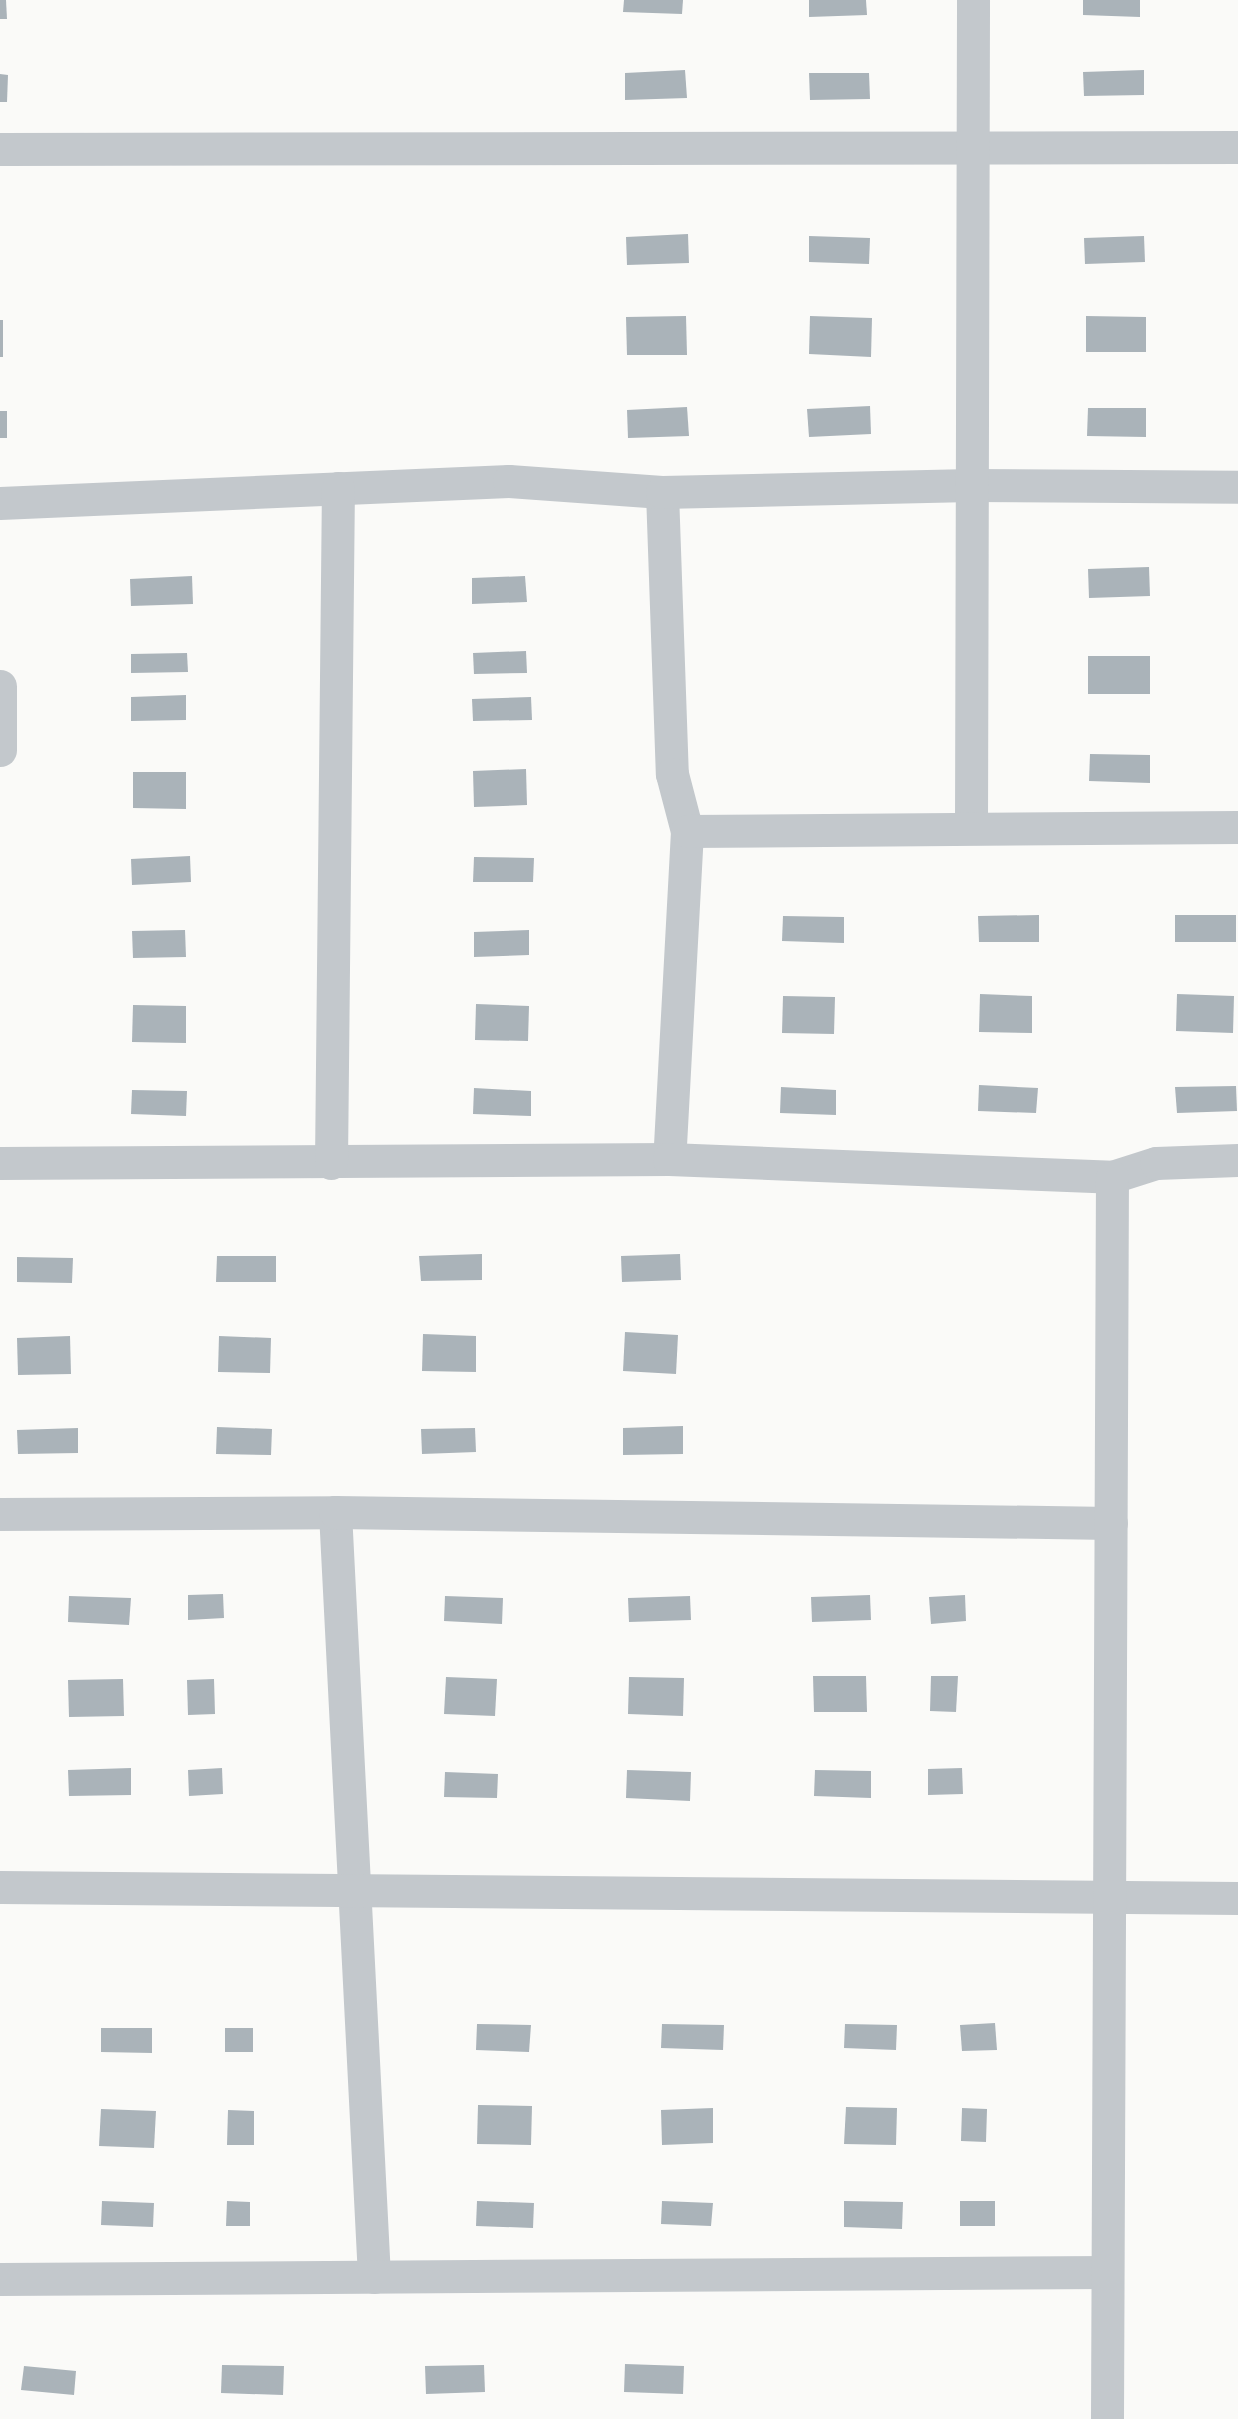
<!DOCTYPE html>
<style>
body{margin:0}
#map{position:relative;width:1238px;height:2419px;overflow:hidden;background:#fafaf8;font-family:"Sofia Sans Condensed",sans-serif}
div>[style]{position:absolute}
[style*='--x']{left:calc(var(--x)*1px);top:calc(var(--y)*1px);width:calc(var(--w)*1px);rotate:calc(var(--a)*1deg)}
.building>*{inset:0;background:#aab3b9}
.minor>*{height:33px;margin:-16.5px;padding:0 16.5px;transform-origin:16.5px;border-radius:16.5px;background:#c3c8cc}
span{translate:-50% -50%;white-space:nowrap;text-align:center;line-height:1.15;-webkit-text-stroke:7px #fff;paint-order:stroke}
</style>
<div id="map">
<div class="building">
<div style="clip-path:polygon(0 0,6px 0,7px 19px,0 19px)"></div>
<div style="clip-path:polygon(624px 0,683px 0,682px 14px,623px 12px)"></div>
<div style="clip-path:polygon(809px 0,866px 0,867px 15px,809px 17px)"></div>
<div style="clip-path:polygon(1083px 0,1140px 0,1140px 17px,1083px 15px)"></div>
<div style="clip-path:polygon(685px 70px,687px 98px,625px 100px,625px 73px)"></div>
<div style="clip-path:polygon(1144px 70px,1144px 95px,1084px 96px,1083px 72px)"></div>
<div style="clip-path:polygon(809px 73px,869px 73px,870px 99px,810px 100px)"></div>
<div style="clip-path:polygon(0 74px,8px 75px,7px 102px,0 102px)"></div>
<div style="clip-path:polygon(688px 234px,689px 263px,627px 265px,626px 237px)"></div>
<div style="clip-path:polygon(809px 236px,870px 238px,869px 264px,809px 262px)"></div>
<div style="clip-path:polygon(1144px 236px,1145px 262px,1085px 264px,1084px 238px)"></div>
<div style="clip-path:polygon(686px 316px,687px 355px,627px 355px,626px 317px)"></div>
<div style="clip-path:polygon(810px 316px,872px 318px,871px 357px,809px 354px)"></div>
<div style="clip-path:polygon(1086px 316px,1146px 317px,1146px 352px,1086px 352px)"></div>
<div style="clip-path:polygon(0 320px,3px 320px,3px 357px,0 357px)"></div>
<div style="clip-path:polygon(870px 406px,871px 434px,809px 437px,807px 409px)"></div>
<div style="clip-path:polygon(687px 407px,689px 436px,628px 438px,627px 410px)"></div>
<div style="clip-path:polygon(1088px 408px,1146px 408px,1146px 437px,1087px 436px)"></div>
<div style="clip-path:polygon(0 411px,7px 411px,7px 438px,0 438px)"></div>
<div style="clip-path:polygon(1149px 567px,1150px 596px,1089px 598px,1088px 569px)"></div>
<div style="clip-path:polygon(192px 576px,193px 604px,131px 606px,130px 579px)"></div>
<div style="clip-path:polygon(525px 576px,527px 602px,472px 604px,472px 578px)"></div>
<div style="clip-path:polygon(526px 651px,527px 673px,474px 674px,473px 653px)"></div>
<div style="clip-path:polygon(187px 653px,188px 672px,131px 673px,131px 654px)"></div>
<div style="clip-path:polygon(1088px 656px,1150px 656px,1150px 694px,1088px 694px)"></div>
<div style="clip-path:polygon(186px 695px,186px 720px,131px 721px,131px 697px)"></div>
<div style="clip-path:polygon(531px 697px,532px 720px,473px 721px,472px 699px)"></div>
<div style="clip-path:polygon(1090px 754px,1150px 755px,1150px 783px,1089px 781px)"></div>
<div style="clip-path:polygon(526px 769px,527px 805px,474px 807px,473px 771px)"></div>
<div style="clip-path:polygon(133px 772px,186px 772px,186px 809px,133px 808px)"></div>
<div style="clip-path:polygon(190px 856px,191px 882px,132px 885px,131px 859px)"></div>
<div style="clip-path:polygon(474px 857px,534px 858px,533px 882px,473px 882px)"></div>
<div style="clip-path:polygon(1039px 915px,1039px 942px,979px 942px,978px 916px)"></div>
<div style="clip-path:polygon(1175px 915px,1236px 915px,1236px 942px,1175px 942px)"></div>
<div style="clip-path:polygon(783px 916px,844px 917px,844px 943px,782px 941px)"></div>
<div style="clip-path:polygon(185px 930px,186px 957px,133px 958px,132px 931px)"></div>
<div style="clip-path:polygon(529px 930px,529px 955px,474px 957px,474px 932px)"></div>
<div style="clip-path:polygon(980px 994px,1032px 996px,1032px 1033px,979px 1032px)"></div>
<div style="clip-path:polygon(1177px 994px,1234px 996px,1233px 1033px,1176px 1031px)"></div>
<div style="clip-path:polygon(783px 996px,835px 997px,834px 1034px,782px 1033px)"></div>
<div style="clip-path:polygon(476px 1004px,529px 1006px,528px 1041px,475px 1040px)"></div>
<div style="clip-path:polygon(133px 1005px,186px 1006px,186px 1043px,132px 1042px)"></div>
<div style="clip-path:polygon(979px 1085px,1038px 1088px,1036px 1113px,978px 1111px)"></div>
<div style="clip-path:polygon(1236px 1086px,1237px 1111px,1177px 1113px,1175px 1087px)"></div>
<div style="clip-path:polygon(781px 1087px,836px 1090px,836px 1115px,780px 1113px)"></div>
<div style="clip-path:polygon(474px 1088px,531px 1091px,531px 1116px,473px 1114px)"></div>
<div style="clip-path:polygon(132px 1090px,187px 1091px,186px 1116px,131px 1114px)"></div>
<div style="clip-path:polygon(482px 1254px,482px 1280px,421px 1281px,419px 1256px)"></div>
<div style="clip-path:polygon(680px 1254px,681px 1280px,622px 1282px,621px 1256px)"></div>
<div style="clip-path:polygon(217px 1256px,276px 1256px,276px 1282px,216px 1282px)"></div>
<div style="clip-path:polygon(17px 1257px,73px 1258px,72px 1283px,17px 1282px)"></div>
<div style="clip-path:polygon(625px 1332px,678px 1335px,676px 1374px,623px 1371px)"></div>
<div style="clip-path:polygon(423px 1334px,476px 1336px,476px 1372px,422px 1371px)"></div>
<div style="clip-path:polygon(70px 1336px,71px 1374px,18px 1375px,17px 1338px)"></div>
<div style="clip-path:polygon(219px 1336px,271px 1338px,270px 1373px,218px 1372px)"></div>
<div style="clip-path:polygon(683px 1426px,683px 1454px,623px 1455px,623px 1428px)"></div>
<div style="clip-path:polygon(217px 1427px,272px 1429px,271px 1455px,216px 1454px)"></div>
<div style="clip-path:polygon(78px 1428px,78px 1453px,18px 1454px,17px 1430px)"></div>
<div style="clip-path:polygon(475px 1428px,476px 1452px,422px 1454px,421px 1429px)"></div>
<div style="clip-path:polygon(223px 1594px,224px 1618px,188px 1620px,188px 1595px)"></div>
<div style="clip-path:polygon(870px 1595px,871px 1620px,812px 1622px,811px 1597px)"></div>
<div style="clip-path:polygon(965px 1595px,966px 1621px,931px 1624px,929px 1597px)"></div>
<div style="clip-path:polygon(69px 1596px,131px 1598px,129px 1625px,68px 1622px)"></div>
<div style="clip-path:polygon(445px 1596px,503px 1598px,502px 1624px,444px 1621px)"></div>
<div style="clip-path:polygon(690px 1596px,691px 1620px,629px 1622px,628px 1598px)"></div>
<div style="clip-path:polygon(813px 1676px,866px 1676px,867px 1712px,814px 1712px)"></div>
<div style="clip-path:polygon(931px 1676px,958px 1676px,956px 1712px,930px 1711px)"></div>
<div style="clip-path:polygon(446px 1677px,497px 1679px,495px 1716px,444px 1714px)"></div>
<div style="clip-path:polygon(629px 1677px,684px 1678px,683px 1716px,628px 1714px)"></div>
<div style="clip-path:polygon(123px 1679px,124px 1716px,69px 1717px,68px 1680px)"></div>
<div style="clip-path:polygon(214px 1679px,215px 1714px,188px 1715px,187px 1680px)"></div>
<div style="clip-path:polygon(131px 1768px,131px 1795px,69px 1796px,68px 1770px)"></div>
<div style="clip-path:polygon(222px 1768px,223px 1794px,189px 1796px,188px 1770px)"></div>
<div style="clip-path:polygon(962px 1768px,963px 1794px,928px 1795px,928px 1769px)"></div>
<div style="clip-path:polygon(627px 1770px,691px 1772px,690px 1801px,626px 1798px)"></div>
<div style="clip-path:polygon(815px 1770px,871px 1771px,871px 1798px,814px 1796px)"></div>
<div style="clip-path:polygon(445px 1772px,498px 1774px,497px 1798px,444px 1797px)"></div>
<div style="clip-path:polygon(995px 2023px,997px 2050px,962px 2051px,960px 2025px)"></div>
<div style="clip-path:polygon(477px 2024px,531px 2025px,529px 2052px,476px 2050px)"></div>
<div style="clip-path:polygon(662px 2024px,724px 2025px,723px 2050px,661px 2048px)"></div>
<div style="clip-path:polygon(845px 2024px,897px 2025px,896px 2050px,844px 2048px)"></div>
<div style="clip-path:polygon(101px 2028px,152px 2028px,152px 2053px,101px 2052px)"></div>
<div style="clip-path:polygon(225px 2028px,253px 2028px,253px 2052px,225px 2052px)"></div>
<div style="clip-path:polygon(478px 2105px,532px 2106px,531px 2145px,477px 2144px)"></div>
<div style="clip-path:polygon(846px 2107px,897px 2108px,896px 2145px,844px 2144px)"></div>
<div style="clip-path:polygon(713px 2108px,713px 2143px,662px 2145px,661px 2110px)"></div>
<div style="clip-path:polygon(962px 2108px,987px 2109px,986px 2142px,961px 2141px)"></div>
<div style="clip-path:polygon(101px 2109px,156px 2111px,154px 2148px,99px 2146px)"></div>
<div style="clip-path:polygon(228px 2110px,254px 2111px,254px 2145px,227px 2145px)"></div>
<div style="clip-path:polygon(102px 2201px,154px 2203px,153px 2227px,101px 2225px)"></div>
<div style="clip-path:polygon(227px 2201px,250px 2202px,250px 2226px,226px 2226px)"></div>
<div style="clip-path:polygon(477px 2201px,534px 2203px,533px 2228px,476px 2226px)"></div>
<div style="clip-path:polygon(662px 2201px,713px 2203px,711px 2226px,661px 2224px)"></div>
<div style="clip-path:polygon(844px 2201px,903px 2202px,902px 2229px,844px 2227px)"></div>
<div style="clip-path:polygon(960px 2201px,995px 2201px,995px 2226px,960px 2226px)"></div>
<div style="clip-path:polygon(625px 2364px,684px 2366px,683px 2394px,624px 2392px)"></div>
<div style="clip-path:polygon(222px 2365px,284px 2366px,283px 2395px,221px 2393px)"></div>
<div style="clip-path:polygon(484px 2365px,485px 2392px,426px 2394px,425px 2366px)"></div>
<div style="clip-path:polygon(24px 2366px,76px 2371px,74px 2395px,21px 2390px)"></div>
</div>
<div class="minor">
<div style="--x:0;--y:149;--w:1238;--a:-0.09"></div>
<div style="--x:662;--y:492;--w:282;--a:88"></div>
<div style="--x:672;--y:774;--w:59;--a:75.3"></div>
<div style="--x:687;--y:831;--w:328;--a:93.1"></div>
<div style="--x:0;--y:503;--w:509;--a:-2.47"></div>
<div style="--x:509;--y:481;--w:153;--a:4.1"></div>
<div style="--x:662;--y:492;--w:309;--a:-1.3"></div>
<div style="--x:971;--y:485;--w:267;--a:0.4"></div>
<div style="--x:0;--y:686;--w:64;--a:90"></div>
<div style="--x:971;--y:828;--w:828;--a:-89.86"></div>
<div style="--x:687;--y:831;--w:551;--a:-0.42"></div>
<div style="--x:0;--y:1163;--w:669;--a:-0.34"></div>
<div style="--x:669;--y:1159;--w:443;--a:2.3"></div>
<div style="--x:1112;--y:1177;--w:46;--a:-17.7"></div>
<div style="--x:1156;--y:1163;--w:82;--a:-2.1"></div>
<div style="--x:331;--y:1163;--w:675;--a:-89.41"></div>
<div style="--x:335;--y:1512;--w:766;--a:87.08"></div>
<div style="--x:0;--y:1514;--w:335;--a:-0.3"></div>
<div style="--x:335;--y:1512;--w:776;--a:0.81"></div>
<div style="--x:0;--y:1887;--w:1238;--a:0.51"></div>
<div style="--x:0;--y:2279;--w:1107;--a:-0.36"></div>
<div style="--x:1107;--y:2419;--w:1242;--a:-89.77"></div>
</div>
</div>
